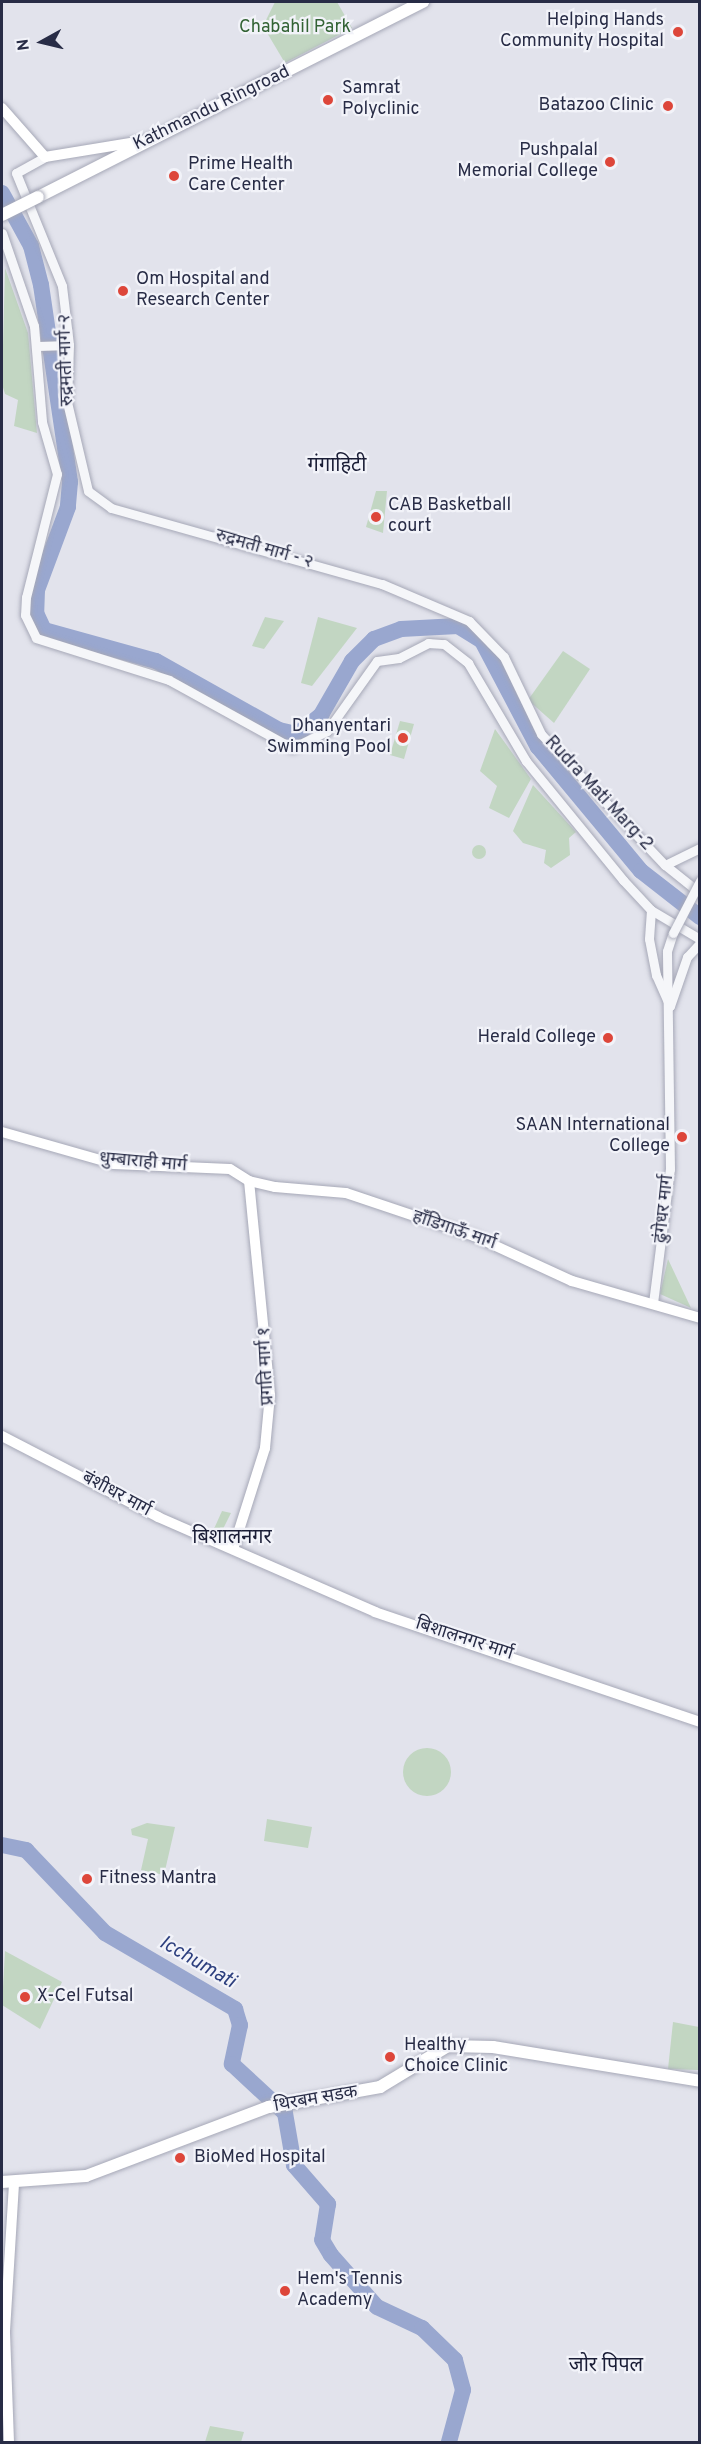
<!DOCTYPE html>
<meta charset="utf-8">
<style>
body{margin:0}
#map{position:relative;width:701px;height:2444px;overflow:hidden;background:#e2e3ec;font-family:Overpass,"Noto Sans Devanagari",sans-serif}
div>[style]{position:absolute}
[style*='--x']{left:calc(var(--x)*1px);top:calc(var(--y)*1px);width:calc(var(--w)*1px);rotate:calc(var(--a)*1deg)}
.green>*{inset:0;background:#c2d6c2}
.round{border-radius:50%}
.river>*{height:16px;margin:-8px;padding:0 8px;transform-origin:8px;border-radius:8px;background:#99a7cf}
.roads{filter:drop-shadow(0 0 2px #a6a8b7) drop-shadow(0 0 2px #a6a8b7)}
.tertiary>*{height:9px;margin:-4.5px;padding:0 4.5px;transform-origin:4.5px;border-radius:4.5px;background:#f5f6f9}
.secondary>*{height:10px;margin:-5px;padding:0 5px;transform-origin:5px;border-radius:5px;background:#fff}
.primary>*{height:12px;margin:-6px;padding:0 6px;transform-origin:6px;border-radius:6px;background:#fff}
.trunk>*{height:12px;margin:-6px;padding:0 6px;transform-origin:6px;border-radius:6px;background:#fff}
.bridges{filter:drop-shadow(0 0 2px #a6a8b7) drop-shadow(0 0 2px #a6a8b7)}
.tertiary-bridge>*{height:9px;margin:-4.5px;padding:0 4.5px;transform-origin:4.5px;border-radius:4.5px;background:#f5f6f9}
.trunk-bridge>*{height:12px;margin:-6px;padding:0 6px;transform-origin:6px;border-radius:6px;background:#fff}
.dots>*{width:16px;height:16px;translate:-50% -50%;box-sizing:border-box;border:3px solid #f2f3f9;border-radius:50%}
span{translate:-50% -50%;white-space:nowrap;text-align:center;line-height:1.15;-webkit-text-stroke:4.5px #f2f3f9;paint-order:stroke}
.poi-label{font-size:18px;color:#282c46}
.right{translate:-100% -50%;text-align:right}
.left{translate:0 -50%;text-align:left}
.park-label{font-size:18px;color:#336335}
.street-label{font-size:18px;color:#282c46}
.neighbourhood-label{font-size:20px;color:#1a1d36}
.water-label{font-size:20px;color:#2d3f7e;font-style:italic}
.frame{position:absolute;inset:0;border:3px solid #282c46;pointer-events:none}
.north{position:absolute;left:12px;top:12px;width:60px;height:60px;-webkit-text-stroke:4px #f2f3f9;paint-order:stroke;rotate:262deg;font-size:16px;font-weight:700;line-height:24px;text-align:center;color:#282c46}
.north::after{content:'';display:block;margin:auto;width:21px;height:27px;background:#282c46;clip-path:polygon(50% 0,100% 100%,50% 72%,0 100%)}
</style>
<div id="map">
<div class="green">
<div style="clip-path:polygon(275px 2px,337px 2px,352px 28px,285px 63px,263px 26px)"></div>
<div style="clip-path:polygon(5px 268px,28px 333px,37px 433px,14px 426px,18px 400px,5px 394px,2px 384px)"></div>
<div style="clip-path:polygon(376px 491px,387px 491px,383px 533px,366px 527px)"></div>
<div style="clip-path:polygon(265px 617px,284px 621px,264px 649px,252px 646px)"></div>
<div style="clip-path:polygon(318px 617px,357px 628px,312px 686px,301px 683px)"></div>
<div style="clip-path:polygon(563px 651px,590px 669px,554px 723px,528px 700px)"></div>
<div style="clip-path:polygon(400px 721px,414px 724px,404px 759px,390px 755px)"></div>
<div style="clip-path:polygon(495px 729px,531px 779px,509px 818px,489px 808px,497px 786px,480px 771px)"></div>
<div style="clip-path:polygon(533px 785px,576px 832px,569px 838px,570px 855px,551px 868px,544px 863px,546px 850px,523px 843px,513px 831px)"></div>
<div class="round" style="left:472px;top:845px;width:14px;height:14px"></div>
<div style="clip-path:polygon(668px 1259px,691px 1308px,660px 1294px)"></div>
<div style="clip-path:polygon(222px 1511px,231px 1513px,223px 1529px,213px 1531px)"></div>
<div class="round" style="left:403px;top:1748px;width:48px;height:48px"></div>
<div style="clip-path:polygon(267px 1819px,312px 1827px,308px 1848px,264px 1841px)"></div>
<div style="clip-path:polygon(147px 1823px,175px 1827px,164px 1875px,141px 1870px,148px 1839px,132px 1835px,131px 1829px)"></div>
<div style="clip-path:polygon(5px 1951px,62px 1982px,40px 2029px,2px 2005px)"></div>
<div style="clip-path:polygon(673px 2022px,699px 2027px,699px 2070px,668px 2069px)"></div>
<div style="clip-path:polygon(210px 2426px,244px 2432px,241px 2442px,205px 2442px)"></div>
</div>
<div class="river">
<div style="--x:2;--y:193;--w:60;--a:61.3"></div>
<div style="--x:31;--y:246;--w:40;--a:75.6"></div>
<div style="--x:41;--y:285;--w:199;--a:81.6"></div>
<div style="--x:70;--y:482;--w:25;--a:95"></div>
<div style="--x:68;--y:507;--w:89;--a:110.5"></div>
<div style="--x:37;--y:590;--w:23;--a:92"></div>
<div style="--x:36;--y:613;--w:19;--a:65"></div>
<div style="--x:44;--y:630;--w:116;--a:15.5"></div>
<div style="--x:156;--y:661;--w:141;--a:29.3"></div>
<div style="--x:279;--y:730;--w:18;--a:13"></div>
<div style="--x:297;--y:734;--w:31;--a:-38"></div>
<div style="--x:321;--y:715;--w:62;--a:-60.1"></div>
<div style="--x:352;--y:661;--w:31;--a:-45"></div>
<div style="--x:374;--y:639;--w:29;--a:-20"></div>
<div style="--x:401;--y:629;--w:57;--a:-3"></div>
<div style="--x:458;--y:626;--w:28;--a:32"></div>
<div style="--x:482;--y:641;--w:120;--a:62.2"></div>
<div style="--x:538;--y:747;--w:161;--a:50.3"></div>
<div style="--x:641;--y:871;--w:75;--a:37.9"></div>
<div style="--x:2;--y:1845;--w:25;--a:12"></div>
<div style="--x:26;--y:1850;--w:115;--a:46.4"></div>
<div style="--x:105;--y:1933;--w:151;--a:30.3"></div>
<div style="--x:235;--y:2009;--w:17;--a:73"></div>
<div style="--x:240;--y:2025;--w:40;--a:102"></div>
<div style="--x:232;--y:2064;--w:72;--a:42.8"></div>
<div style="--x:285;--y:2113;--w:53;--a:80.2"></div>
<div style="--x:294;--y:2165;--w:52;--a:48.9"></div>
<div style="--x:328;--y:2204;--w:36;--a:99"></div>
<div style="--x:322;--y:2240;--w:17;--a:59"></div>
<div style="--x:331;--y:2255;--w:69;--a:48.5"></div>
<div style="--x:377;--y:2307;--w:50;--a:25"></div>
<div style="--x:422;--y:2328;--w:46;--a:44.1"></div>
<div style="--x:455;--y:2360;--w:31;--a:75"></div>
<div style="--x:463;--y:2390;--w:54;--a:105.1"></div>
</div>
<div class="roads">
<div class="tertiary">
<div style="--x:45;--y:157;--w:33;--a:151"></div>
<div style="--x:16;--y:173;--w:122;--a:67.8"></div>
<div style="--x:62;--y:286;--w:59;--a:83.2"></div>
<div style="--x:69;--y:345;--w:57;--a:92"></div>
<div style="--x:67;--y:402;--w:91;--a:76.7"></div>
<div style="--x:88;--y:491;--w:29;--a:36"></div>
<div style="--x:111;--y:508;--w:281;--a:15.7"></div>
<div style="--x:382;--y:584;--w:95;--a:23"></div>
<div style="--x:469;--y:621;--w:50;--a:45.8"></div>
<div style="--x:504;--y:657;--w:85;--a:64.3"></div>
<div style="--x:541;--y:734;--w:180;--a:46.6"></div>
<div style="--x:665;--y:865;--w:39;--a:-26"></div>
<div style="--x:2;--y:233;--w:98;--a:71"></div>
<div style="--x:34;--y:326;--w:96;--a:85.2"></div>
<div style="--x:42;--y:422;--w:54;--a:73.9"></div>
<div style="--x:57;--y:474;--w:127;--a:104.1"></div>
<div style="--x:26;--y:597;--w:18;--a:93"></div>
<div style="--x:25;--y:615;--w:25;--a:64"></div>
<div style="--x:36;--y:638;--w:139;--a:17.5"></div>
<div style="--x:169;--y:680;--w:141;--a:28.9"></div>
<div style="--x:292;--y:748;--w:39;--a:-26"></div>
<div style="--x:327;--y:731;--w:86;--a:-54.5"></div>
<div style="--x:377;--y:661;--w:22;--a:-8"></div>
<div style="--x:399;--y:658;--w:33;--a:-27"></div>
<div style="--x:428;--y:643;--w:16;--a:4"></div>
<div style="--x:444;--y:644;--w:31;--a:38"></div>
<div style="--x:468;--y:663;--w:114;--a:59.4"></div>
<div style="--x:526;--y:761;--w:154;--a:50.8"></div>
<div style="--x:623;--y:880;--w:41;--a:47"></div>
<div style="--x:651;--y:910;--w:57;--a:30.6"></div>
<div style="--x:38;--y:346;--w:31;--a:-2"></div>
<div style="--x:665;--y:865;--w:45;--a:38.7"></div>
<div style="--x:651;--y:910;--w:29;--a:94"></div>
<div style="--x:649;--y:939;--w:37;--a:79"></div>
<div style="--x:656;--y:975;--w:34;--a:66"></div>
<div style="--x:670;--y:1006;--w:52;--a:-70.9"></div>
<div style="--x:687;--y:957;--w:19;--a:-47"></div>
<div style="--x:653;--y:1303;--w:135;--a:-82.8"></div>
<div style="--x:670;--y:1169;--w:218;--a:-90.8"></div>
<div style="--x:667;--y:951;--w:19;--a:-72"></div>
</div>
<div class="secondary">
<div style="--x:2;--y:108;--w:65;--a:48.7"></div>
<div style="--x:45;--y:157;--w:105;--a:-9.3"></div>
<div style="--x:2;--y:1132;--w:116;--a:15.9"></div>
<div style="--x:114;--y:1164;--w:116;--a:2.5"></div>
<div style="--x:230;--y:1169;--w:22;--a:32"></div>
<div style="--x:249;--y:1181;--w:27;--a:13"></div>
<div style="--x:275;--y:1187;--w:71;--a:4.8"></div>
<div style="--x:346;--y:1193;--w:135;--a:18.6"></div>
<div style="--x:474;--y:1236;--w:108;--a:24.7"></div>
<div style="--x:572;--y:1281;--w:133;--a:16.1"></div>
<div style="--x:2;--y:1436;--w:176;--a:27.4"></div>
<div style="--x:158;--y:1517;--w:237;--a:23.6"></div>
<div style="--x:375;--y:1612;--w:343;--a:18.7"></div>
<div style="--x:234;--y:1546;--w:103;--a:-72.4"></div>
<div style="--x:265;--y:1448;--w:53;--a:-84.6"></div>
<div style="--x:270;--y:1395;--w:215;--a:-95.6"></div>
<div style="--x:9;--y:2442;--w:111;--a:-92.1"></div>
<div style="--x:5;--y:2331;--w:147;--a:-86.5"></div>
</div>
<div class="primary">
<div style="--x:2;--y:2182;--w:84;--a:-4.1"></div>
<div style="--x:86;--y:2176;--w:196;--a:-20.7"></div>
<div style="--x:269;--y:2107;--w:113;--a:-10.2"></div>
<div style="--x:380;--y:2087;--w:79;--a:-31.1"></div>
<div style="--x:448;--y:2046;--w:45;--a:1.3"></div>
<div style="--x:493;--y:2047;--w:210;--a:9.3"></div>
</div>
<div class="trunk">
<div style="--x:38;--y:197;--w:432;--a:-26.9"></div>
</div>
</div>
<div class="bridges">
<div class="tertiary-bridge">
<div style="--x:673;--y:933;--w:59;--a:-62.6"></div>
</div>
<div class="trunk-bridge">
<div style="--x:2;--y:215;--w:40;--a:-26.6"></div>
</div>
</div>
<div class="dots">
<div style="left:678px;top:32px;background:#dd463a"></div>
<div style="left:328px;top:100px;background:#dd463a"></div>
<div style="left:668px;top:106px;background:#dd463a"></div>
<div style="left:610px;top:162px;background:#dd463a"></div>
<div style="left:174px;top:176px;background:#dd463a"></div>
<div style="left:123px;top:291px;background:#dd463a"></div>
<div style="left:376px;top:517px;background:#dd463a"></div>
<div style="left:403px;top:738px;background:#dd463a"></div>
<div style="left:608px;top:1038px;background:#dd463a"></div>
<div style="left:682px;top:1137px;background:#dd463a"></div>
<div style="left:87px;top:1879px;background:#dd463a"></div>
<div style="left:25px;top:1997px;background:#dd463a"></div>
<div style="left:390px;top:2057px;background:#dd463a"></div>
<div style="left:180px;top:2158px;background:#dd463a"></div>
<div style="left:285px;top:2291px;background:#dd463a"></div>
</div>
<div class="poi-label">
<span class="right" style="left:664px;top:32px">Helping Hands<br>Community Hospital</span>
<span class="left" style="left:342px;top:100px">Samrat<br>Polyclinic</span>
<span class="right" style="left:654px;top:106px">Batazoo Clinic</span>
<span class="right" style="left:598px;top:162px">Pushpalal<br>Memorial College</span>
<span class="left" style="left:188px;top:176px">Prime Health<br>Care Center</span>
<span class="left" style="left:136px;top:291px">Om Hospital and<br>Research Center</span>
<span class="left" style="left:388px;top:517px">CAB Basketball<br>court</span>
<span class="right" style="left:391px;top:738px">Dhanyentari<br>Swimming Pool</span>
<span class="right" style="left:596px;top:1038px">Herald College</span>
<span class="right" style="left:670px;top:1137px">SAAN International<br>College</span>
<span class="left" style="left:99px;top:1879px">Fitness Mantra</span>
<span class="left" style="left:37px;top:1997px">X-Cel Futsal</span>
<span class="left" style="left:404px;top:2057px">Healthy<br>Choice Clinic</span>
<span class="left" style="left:194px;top:2158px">BioMed Hospital</span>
<span class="left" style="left:297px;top:2291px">Hem's Tennis<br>Academy</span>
</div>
<div class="park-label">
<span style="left:295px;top:28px">Chabahil Park</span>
</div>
<div class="street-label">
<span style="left:212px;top:109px;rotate:-26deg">Kathmandu Ringroad</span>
<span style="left:67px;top:360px;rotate:-92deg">रुद्रमती मार्ग-२</span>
<span style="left:264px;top:550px;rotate:16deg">रुद्रमती मार्ग ‍- २</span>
<span style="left:598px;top:794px;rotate:47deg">Rudra Mati Marg-2</span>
<span style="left:143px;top:1163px;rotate:5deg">धुम्बाराही मार्ग</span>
<span style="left:665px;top:1209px;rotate:-84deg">ढुंगेधर मार्ग</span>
<span style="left:454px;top:1231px;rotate:19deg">हाँडिगाऊँ मार्ग</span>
<span style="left:267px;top:1366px;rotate:-93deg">प्रगति मार्ग १</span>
<span style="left:116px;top:1495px;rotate:28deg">बंशीधर मार्ग</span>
<span style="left:464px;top:1640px;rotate:18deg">बिशालनगर मार्ग</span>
<span style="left:316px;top:2100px;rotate:-10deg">थिरबम सडक</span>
</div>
<div class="neighbourhood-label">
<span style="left:337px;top:466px">गंगाहिटी</span>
<span style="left:232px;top:1538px">बिशालनगर</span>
<span style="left:606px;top:2366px">जोर पिपल</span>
</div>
<div class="water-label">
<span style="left:197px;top:1963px;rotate:30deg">Icchumati</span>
</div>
<div class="frame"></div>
<div class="north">N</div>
</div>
